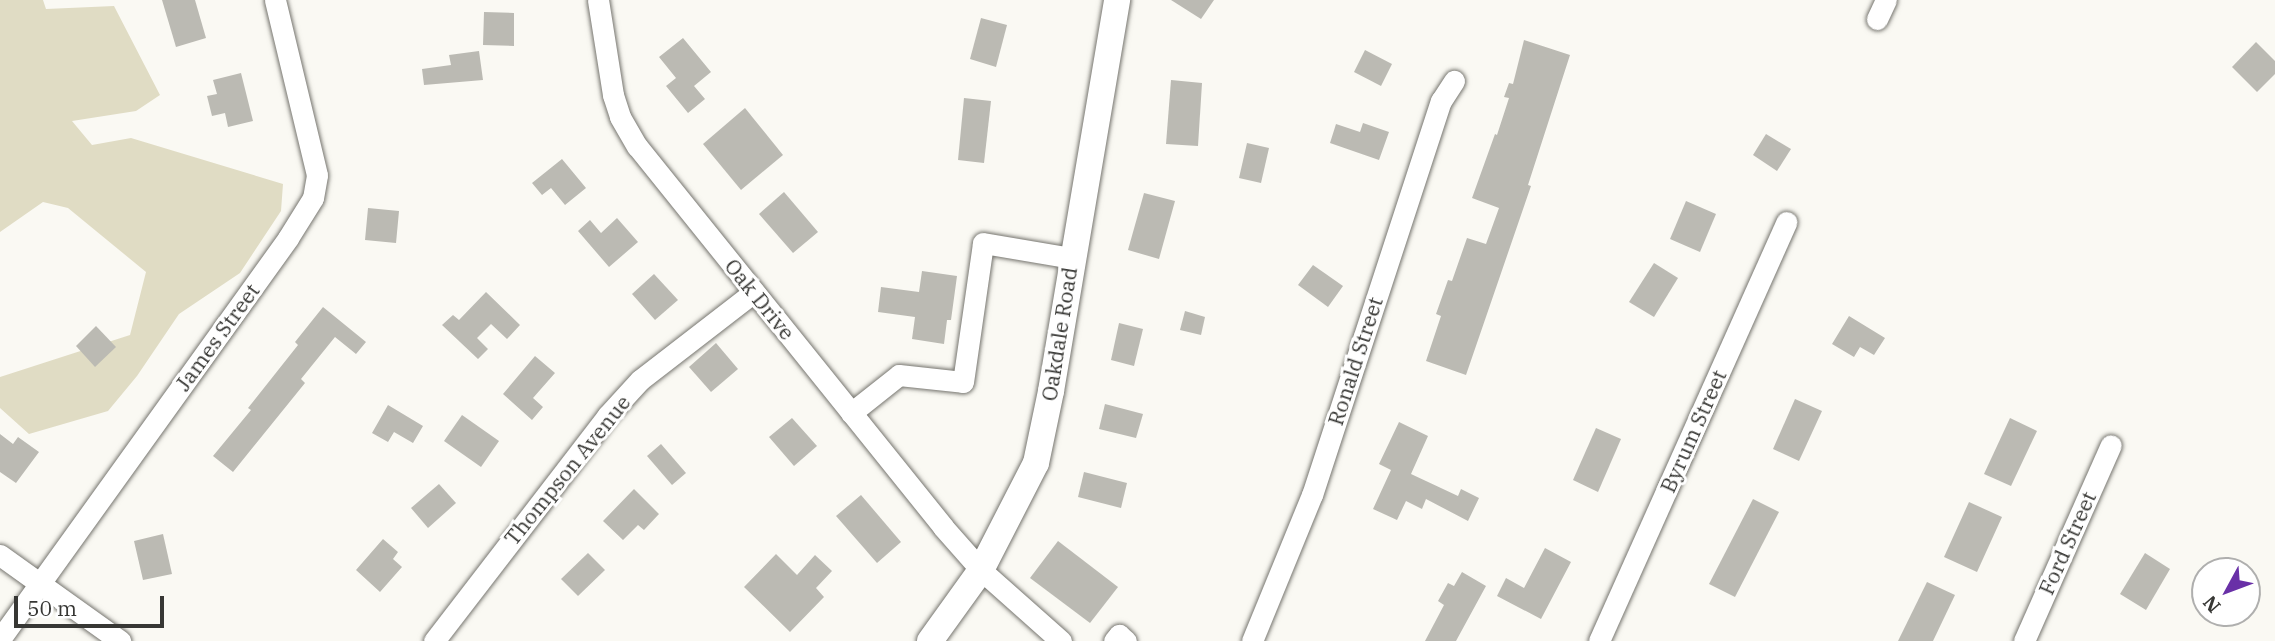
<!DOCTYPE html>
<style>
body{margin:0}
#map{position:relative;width:2275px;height:641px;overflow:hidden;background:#faf9f3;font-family:"IBM Plex Serif",serif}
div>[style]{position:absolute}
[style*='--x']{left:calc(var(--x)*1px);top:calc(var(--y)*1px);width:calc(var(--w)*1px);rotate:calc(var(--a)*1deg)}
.green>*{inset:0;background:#e0dcc4}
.building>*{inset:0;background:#bbbab3}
.roads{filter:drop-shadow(0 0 2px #76756f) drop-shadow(0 0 2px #76756f)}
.minor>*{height:21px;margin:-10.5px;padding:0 10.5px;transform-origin:10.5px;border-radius:10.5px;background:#fff}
.major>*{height:26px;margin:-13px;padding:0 13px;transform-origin:13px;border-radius:13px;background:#fff}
span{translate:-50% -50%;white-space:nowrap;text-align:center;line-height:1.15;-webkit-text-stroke:6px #fff;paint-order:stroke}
.street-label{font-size:21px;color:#373734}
.north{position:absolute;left:2191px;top:557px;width:70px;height:70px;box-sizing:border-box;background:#fff;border:2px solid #afafae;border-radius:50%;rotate:229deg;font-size:19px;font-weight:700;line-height:28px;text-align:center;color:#373734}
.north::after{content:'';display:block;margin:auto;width:24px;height:32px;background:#6930a7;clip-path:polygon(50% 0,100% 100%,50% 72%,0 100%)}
.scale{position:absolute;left:14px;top:596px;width:150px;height:32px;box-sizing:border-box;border:4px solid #373734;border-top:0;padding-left:9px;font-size:21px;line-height:24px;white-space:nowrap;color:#373734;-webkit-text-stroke:5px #fff;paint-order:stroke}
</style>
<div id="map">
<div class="green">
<div style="clip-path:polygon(0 0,43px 0,46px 9px,114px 6px,160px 95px,136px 111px,72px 121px,92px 145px,131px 138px,283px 184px,281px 211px,240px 273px,179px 314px,137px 376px,108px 411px,29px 434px,0 408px,0 377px,130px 335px,146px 272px,68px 208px,43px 202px,0 232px)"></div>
</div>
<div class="building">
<div style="clip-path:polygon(162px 0,195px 0,206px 38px,176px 47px)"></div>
<div style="clip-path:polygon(1171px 0,1214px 0,1201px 19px)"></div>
<div style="clip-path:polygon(484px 12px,514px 13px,514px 46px,483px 45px)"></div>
<div style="clip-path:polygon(981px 18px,1007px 25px,996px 67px,970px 59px)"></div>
<div style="clip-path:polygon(683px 38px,711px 72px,694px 86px,705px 99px,688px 113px,666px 86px,676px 78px,659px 57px)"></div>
<div style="clip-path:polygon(1524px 40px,1570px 55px,1528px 185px,1531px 186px,1466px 375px,1426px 361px,1441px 316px,1436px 314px,1448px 280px,1452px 281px,1467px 238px,1486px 244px,1499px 208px,1472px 198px,1495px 134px,1497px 135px,1509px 98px,1504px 97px,1509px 83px,1513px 84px)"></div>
<div style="clip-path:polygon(2256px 42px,2275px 61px,2275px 74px,2257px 92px,2232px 67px)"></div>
<div style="clip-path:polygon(1365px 50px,1392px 64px,1381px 86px,1354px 72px)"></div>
<div style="clip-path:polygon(479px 51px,483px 80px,424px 85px,422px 69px,451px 65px,449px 55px)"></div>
<div style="clip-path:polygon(241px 73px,253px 121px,228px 127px,225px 113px,212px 116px,207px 96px,217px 94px,213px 80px)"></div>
<div style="clip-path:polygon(1171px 80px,1202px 83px,1198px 146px,1166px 144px)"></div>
<div style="clip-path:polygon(964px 98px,991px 101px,984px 163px,958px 160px)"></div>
<div style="clip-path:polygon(745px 108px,783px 155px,741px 190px,703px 144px)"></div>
<div style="clip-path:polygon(1363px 123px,1389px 132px,1379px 160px,1330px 143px,1336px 124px,1360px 132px)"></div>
<div style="clip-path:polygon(1766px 134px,1791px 149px,1777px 171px,1753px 155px)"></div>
<div style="clip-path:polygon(1247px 143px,1269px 148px,1261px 183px,1239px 178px)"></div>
<div style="clip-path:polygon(562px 159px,586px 188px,565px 205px,551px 188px,542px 195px,532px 183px)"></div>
<div style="clip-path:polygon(784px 192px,818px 232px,793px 253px,759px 214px)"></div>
<div style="clip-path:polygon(1144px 193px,1175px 201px,1159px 259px,1128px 250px)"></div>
<div style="clip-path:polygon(1686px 201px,1716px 214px,1700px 252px,1670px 239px)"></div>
<div style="clip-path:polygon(368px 208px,399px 211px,396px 243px,365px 240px)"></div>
<div style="clip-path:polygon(617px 218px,638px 242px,609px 267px,578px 231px,590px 220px,601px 233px)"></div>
<div style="clip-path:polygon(1654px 263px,1678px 278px,1654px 317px,1629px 302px)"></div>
<div style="clip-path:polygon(1313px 265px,1343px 286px,1328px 307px,1298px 285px)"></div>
<div style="clip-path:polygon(922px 271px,957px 276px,951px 320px,947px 320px,944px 344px,912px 339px,915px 317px,878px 312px,881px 287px,919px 292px)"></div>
<div style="clip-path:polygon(654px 274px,678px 300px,655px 320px,632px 294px)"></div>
<div style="clip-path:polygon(486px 292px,520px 325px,507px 339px,491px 324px,477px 338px,488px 349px,478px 359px,442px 325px,453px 315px,459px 320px)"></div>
<div style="clip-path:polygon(323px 307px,366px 342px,356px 354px,335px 337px,301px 379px,305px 383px,233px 472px,213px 456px,251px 410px,248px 408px,298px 345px,295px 342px)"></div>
<div style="clip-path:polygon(1185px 311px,1205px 317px,1201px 335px,1180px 330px)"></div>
<div style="clip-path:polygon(1849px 316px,1885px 338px,1874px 355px,1860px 347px,1854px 357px,1832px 344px)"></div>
<div style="clip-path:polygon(1119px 323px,1143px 329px,1134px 366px,1111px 360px)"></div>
<div style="clip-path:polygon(96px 326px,116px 347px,95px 367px,76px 346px)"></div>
<div style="clip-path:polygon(716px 343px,738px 369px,711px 392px,689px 367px)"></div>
<div style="clip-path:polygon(535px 356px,555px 373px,533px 398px,543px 407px,532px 420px,503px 394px)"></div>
<div style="clip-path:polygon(1795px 399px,1822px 411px,1799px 461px,1773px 449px)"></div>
<div style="clip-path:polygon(1105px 404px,1143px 414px,1136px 438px,1099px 429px)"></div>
<div style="clip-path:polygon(388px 405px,423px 426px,413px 443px,394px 432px,388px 442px,372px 433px)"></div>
<div style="clip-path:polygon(462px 415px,499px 441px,481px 467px,444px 441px)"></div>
<div style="clip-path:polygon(792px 418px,817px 446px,794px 466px,769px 437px)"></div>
<div style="clip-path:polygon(2010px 418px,2037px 431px,2011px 486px,1984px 474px)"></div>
<div style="clip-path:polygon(1399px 422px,1428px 436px,1411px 474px,1458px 496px,1461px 489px,1479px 498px,1468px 521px,1426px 499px,1422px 509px,1406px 501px,1397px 520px,1373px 509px,1391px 470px,1379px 464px)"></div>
<div style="clip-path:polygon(1596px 428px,1621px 439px,1598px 492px,1573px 480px)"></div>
<div style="clip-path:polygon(0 434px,13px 444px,18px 437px,39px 452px,16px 483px,0 472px)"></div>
<div style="clip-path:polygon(661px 444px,686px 473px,672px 485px,647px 456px)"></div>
<div style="clip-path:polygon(1084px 472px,1127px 483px,1121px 508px,1078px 497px)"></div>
<div style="clip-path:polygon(439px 484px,456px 503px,428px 528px,411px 508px)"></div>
<div style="clip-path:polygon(634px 489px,659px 514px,644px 530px,638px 525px,623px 540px,603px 521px)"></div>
<div style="clip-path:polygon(861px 495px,901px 542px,877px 563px,836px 516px)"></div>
<div style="clip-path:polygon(1753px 499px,1779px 512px,1735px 597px,1709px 584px)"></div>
<div style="clip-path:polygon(1969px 502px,2002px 517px,1977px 572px,1944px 557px)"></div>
<div style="clip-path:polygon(163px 534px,172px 574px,143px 580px,134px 541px)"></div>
<div style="clip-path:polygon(383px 539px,398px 552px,393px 559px,402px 567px,380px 592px,356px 570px)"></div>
<div style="clip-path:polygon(1058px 541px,1118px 587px,1090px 623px,1030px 578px)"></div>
<div style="clip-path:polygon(1545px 548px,1571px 562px,1541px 619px,1497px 596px,1506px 578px,1524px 588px)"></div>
<div style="clip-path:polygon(588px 553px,605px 570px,578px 596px,561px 579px)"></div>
<div style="clip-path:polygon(2145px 553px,2170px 569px,2146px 610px,2120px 594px)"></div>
<div style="clip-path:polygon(776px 554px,797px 575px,815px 555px,832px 571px,816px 588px,824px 597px,790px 632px,744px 587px)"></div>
<div style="clip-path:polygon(1462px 572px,1486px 586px,1456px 641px,1425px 641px,1444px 605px,1438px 601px,1448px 583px,1454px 586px)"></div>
<div style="clip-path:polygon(1927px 582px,1955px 595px,1933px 641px,1898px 641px)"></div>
</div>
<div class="roads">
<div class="minor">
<div style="--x:598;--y:0;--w:96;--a:81"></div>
<div style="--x:613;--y:95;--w:23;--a:72"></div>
<div style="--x:620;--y:117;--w:34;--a:60"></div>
<div style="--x:637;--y:146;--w:489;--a:51.2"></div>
<div style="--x:943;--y:527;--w:57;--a:48.5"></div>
<div style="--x:981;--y:570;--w:107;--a:41.6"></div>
<div style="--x:1877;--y:19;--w:21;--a:-65"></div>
<div style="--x:851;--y:413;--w:61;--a:-38.4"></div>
<div style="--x:899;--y:375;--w:64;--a:6.2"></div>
<div style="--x:963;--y:382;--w:140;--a:-81.8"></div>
<div style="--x:983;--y:243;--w:90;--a:9.6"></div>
<div style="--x:0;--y:555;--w:148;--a:35.6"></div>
<div style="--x:0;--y:639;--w:494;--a:-54.3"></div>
<div style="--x:288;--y:238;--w:47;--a:-58"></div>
<div style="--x:313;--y:198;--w:23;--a:-80"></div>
<div style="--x:317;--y:175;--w:180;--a:-103.5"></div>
<div style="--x:434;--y:641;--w:284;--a:-52.4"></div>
<div style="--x:607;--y:416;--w:49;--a:-47.5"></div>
<div style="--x:640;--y:380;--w:144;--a:-37.7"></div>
<div style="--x:1114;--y:641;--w:8;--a:-50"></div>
<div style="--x:1119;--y:635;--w:9;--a:41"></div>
<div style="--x:1252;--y:641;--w:158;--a:-67.7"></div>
<div style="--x:1312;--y:495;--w:415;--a:-71.9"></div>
<div style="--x:1441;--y:101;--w:24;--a:-57"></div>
<div style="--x:1599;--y:641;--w:459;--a:-65.9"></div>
<div style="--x:2024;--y:641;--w:214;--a:-66.1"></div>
</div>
<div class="major">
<div style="--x:930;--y:641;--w:87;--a:-54.3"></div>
<div style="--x:981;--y:570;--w:120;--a:-62.8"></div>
<div style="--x:1036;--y:463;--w:74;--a:-78.2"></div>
<div style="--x:1051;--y:391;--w:397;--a:-80.4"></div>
</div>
</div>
<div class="street-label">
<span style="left:760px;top:299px;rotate:51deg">Oak Drive</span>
<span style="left:1059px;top:334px;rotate:-81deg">Oakdale Road</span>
<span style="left:217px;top:337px;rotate:-54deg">James Street</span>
<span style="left:1355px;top:361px;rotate:-72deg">Ronald Street</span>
<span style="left:1693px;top:431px;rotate:-66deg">Byrum Street</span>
<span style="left:567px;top:470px;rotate:-51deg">Thompson Avenue</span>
<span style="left:2067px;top:543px;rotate:-66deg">Ford Street</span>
</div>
<div class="north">N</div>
<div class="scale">50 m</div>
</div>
